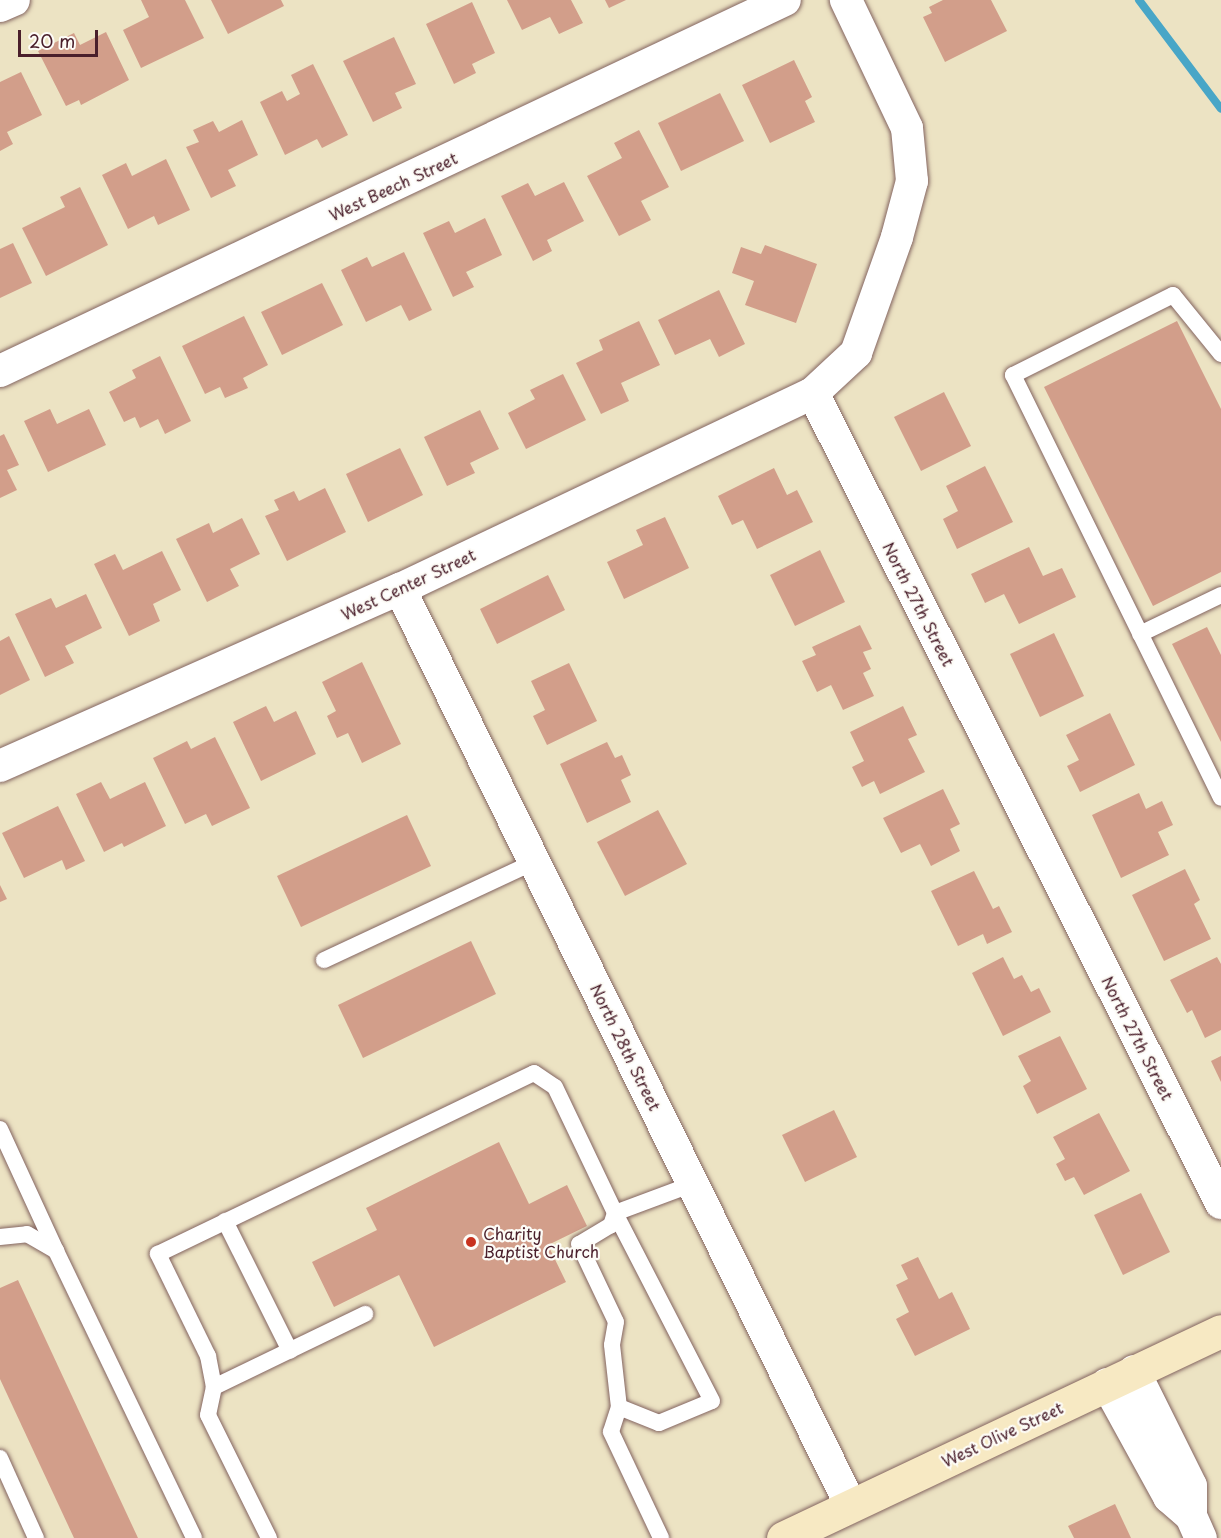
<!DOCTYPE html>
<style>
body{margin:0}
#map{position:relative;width:1221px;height:1538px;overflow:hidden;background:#ece3c3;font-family:"Playpen Sans",sans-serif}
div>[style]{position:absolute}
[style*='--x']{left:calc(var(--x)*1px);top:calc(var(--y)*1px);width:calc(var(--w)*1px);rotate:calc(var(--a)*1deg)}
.stream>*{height:8px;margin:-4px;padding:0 4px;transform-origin:4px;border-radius:4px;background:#48a6c7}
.building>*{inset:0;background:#d29e8a}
.roads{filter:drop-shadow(0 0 2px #836460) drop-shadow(0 0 2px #836460)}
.lane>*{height:16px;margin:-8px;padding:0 8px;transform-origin:8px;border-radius:8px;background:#fff}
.street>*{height:32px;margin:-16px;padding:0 16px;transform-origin:16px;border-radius:16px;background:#fff}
.secondary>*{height:33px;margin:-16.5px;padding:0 16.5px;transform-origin:16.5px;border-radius:16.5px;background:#f7e9c3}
.dots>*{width:16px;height:16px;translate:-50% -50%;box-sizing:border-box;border:3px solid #fdfcf7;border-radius:50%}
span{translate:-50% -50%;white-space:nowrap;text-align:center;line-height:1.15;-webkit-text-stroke:4.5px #fdfcf7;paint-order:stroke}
.street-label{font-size:16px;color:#4a1f2b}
.poi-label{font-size:16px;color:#4a1f2b}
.left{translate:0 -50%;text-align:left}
.scale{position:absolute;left:18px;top:30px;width:80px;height:27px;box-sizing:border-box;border:3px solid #4a1f2b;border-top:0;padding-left:8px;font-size:18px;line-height:21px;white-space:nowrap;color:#4a1f2b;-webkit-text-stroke:4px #fdfcf7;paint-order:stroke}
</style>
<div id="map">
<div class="stream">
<div style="--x:1139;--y:0;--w:136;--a:53"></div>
</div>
<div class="building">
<div style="clip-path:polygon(141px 0,185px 0,204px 38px,141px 68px,123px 30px,149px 17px)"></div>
<div style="clip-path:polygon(211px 0,281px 0,284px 6px,228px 34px)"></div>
<div style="clip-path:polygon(507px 0,571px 0,583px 23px,559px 34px,550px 17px,522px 30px)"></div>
<div style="clip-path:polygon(605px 0,626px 0,609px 8px)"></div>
<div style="clip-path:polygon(943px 0,991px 0,1007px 31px,945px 62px,923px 17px,932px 13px,929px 7px)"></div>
<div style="clip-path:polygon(472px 2px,495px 53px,472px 64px,476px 73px,454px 84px,426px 24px)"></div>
<div style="clip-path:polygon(106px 32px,129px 80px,81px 105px,79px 100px,66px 106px,38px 51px,74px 33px,80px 45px)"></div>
<div style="clip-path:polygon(394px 37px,416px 84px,395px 93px,402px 108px,373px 122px,343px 61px)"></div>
<div style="clip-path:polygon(794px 60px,812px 97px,805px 101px,815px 122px,770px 143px,742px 85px)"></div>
<div style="clip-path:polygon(313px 64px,348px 135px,322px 148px,317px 139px,285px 155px,260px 102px,282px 91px,287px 101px,300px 94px,291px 75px)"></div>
<div style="clip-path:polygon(21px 72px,42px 115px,7px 132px,13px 144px,0 151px,0 82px)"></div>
<div style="clip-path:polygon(720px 93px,744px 141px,681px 171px,658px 123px)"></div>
<div style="clip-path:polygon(242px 120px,258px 155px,228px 170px,236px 186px,211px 198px,186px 147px,199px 142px,193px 130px,213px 121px,219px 132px)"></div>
<div style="clip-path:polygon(639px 130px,669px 187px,641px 201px,651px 220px,619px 236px,587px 176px,622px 158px,614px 143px)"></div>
<div style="clip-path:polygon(166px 159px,190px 210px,158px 225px,154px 216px,128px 229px,102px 175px,126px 163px,132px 176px)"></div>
<div style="clip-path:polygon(564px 182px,584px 221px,547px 240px,552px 251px,533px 261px,501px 196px,528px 183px,535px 196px)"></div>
<div style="clip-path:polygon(80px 187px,108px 245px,46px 276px,22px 228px,65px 207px,60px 197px)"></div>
<div style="clip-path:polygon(485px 218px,502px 255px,466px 272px,474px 287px,453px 297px,423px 233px,449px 221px,455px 233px)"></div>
<div style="clip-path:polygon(13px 243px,32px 283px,0 298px,0 249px)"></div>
<div style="clip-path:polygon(765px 245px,817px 264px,796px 323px,745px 305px,754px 281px,732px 273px,741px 247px,761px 254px)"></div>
<div style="clip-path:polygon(404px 252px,432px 310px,409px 321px,401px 305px,366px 322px,341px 270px,367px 257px,372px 267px)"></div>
<div style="clip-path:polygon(322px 283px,343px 325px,282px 355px,261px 312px)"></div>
<div style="clip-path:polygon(719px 290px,745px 344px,719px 357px,710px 339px,675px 355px,658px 320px)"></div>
<div style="clip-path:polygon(244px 316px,268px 365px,243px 378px,248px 388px,225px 398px,220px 387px,205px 394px,182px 346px)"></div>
<div style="clip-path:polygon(639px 321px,660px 365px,621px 383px,629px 401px,601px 414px,576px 363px,603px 350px,599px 340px)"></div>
<div style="clip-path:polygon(1177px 321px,1221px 409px,1221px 572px,1153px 606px,1044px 387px)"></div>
<div style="clip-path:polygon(160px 356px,191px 421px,165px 434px,158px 419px,140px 428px,135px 417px,124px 422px,109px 392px,136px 378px,132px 370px)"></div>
<div style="clip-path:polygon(563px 374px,586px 420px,526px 449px,508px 413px,535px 399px,530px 390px)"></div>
<div style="clip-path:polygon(944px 392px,971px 446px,921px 471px,894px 417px)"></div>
<div style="clip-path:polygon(50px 409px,57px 424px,89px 409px,106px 445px,48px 472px,24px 421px)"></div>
<div style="clip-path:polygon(480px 410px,499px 449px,470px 463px,475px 473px,447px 486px,424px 437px)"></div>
<div style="clip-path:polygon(4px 434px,19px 465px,7px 470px,17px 490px,0 498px,0 436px)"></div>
<div style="clip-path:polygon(400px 448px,423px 495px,368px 522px,346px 474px)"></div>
<div style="clip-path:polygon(985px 466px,1013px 522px,957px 549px,943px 519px,958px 511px,946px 486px)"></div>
<div style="clip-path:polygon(774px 468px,787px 495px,797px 490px,813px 522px,757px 549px,743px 520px,732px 525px,718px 496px)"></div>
<div style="clip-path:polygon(325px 488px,346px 532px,287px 561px,265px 516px,279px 510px,274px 500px,294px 491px,299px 501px)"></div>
<div style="clip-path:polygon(665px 517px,689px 568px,624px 599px,607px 562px,643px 545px,636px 530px)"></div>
<div style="clip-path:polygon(242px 518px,260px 554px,230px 569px,239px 586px,207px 602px,176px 539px,209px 523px,213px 533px)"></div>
<div style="clip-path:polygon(1029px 547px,1043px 576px,1062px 568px,1076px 597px,1019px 624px,1004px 594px,985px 603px,971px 574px)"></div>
<div style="clip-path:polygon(820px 550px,845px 602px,795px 626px,770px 575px)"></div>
<div style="clip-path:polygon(162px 551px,181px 590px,153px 604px,160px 621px,129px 636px,94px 564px,115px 554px,123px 570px)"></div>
<div style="clip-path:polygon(548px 575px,565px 610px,497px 644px,480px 609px)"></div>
<div style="clip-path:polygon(86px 594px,102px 628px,65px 646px,74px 663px,45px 677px,15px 614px,51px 598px,56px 608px)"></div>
<div style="clip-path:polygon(860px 625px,872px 649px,863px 652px,871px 669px,863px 673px,874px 696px,843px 710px,831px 685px,817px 692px,802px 661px,816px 655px,812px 647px)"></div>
<div style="clip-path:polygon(1207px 627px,1221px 655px,1221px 742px,1172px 644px)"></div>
<div style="clip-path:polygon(1054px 633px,1084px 696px,1040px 717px,1010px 654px)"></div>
<div style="clip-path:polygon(9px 636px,30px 680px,0 695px,0 641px)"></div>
<div style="clip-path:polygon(362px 662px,401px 744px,362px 763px,348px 733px,337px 738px,327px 716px,336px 711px,322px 682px)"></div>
<div style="clip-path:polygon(569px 663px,597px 721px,547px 745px,533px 716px,545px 710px,531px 681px)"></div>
<div style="clip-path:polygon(266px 706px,274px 722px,296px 711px,316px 754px,261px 781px,233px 722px)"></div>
<div style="clip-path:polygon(903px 706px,917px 735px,908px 739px,925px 772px,880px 794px,874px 781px,862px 787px,852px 767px,864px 761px,850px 732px)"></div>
<div style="clip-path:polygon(1110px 713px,1135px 765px,1080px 792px,1067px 766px,1079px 760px,1066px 735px)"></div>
<div style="clip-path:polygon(215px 737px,250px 808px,212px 826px,206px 814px,185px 824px,153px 758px,187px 741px,191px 749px)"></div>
<div style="clip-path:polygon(607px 742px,615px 758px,622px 755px,631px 775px,621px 780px,631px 802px,587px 823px,560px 764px)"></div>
<div style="clip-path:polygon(101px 782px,110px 799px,145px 782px,166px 826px,124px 847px,122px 843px,104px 852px,76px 794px)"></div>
<div style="clip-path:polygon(943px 789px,960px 824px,950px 829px,960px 851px,931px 866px,920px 844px,901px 853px,883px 818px)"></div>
<div style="clip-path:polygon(1139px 793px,1146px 809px,1162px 801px,1173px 825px,1158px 832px,1169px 855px,1121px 878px,1092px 815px)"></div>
<div style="clip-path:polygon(58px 806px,85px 861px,66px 870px,62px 860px,24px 878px,2px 833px)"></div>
<div style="clip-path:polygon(658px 810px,687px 864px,625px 896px,597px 842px)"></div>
<div style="clip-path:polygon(407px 815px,431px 866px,301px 927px,277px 876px)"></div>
<div style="clip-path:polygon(1185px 869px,1200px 900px,1194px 904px,1211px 939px,1164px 961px,1132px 895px)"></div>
<div style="clip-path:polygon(974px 871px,993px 909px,999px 906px,1012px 932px,987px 944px,983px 934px,958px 946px,931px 891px)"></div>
<div style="clip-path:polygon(0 885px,7px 899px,0 902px)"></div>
<div style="clip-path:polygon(471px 941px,496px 994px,363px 1058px,338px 1005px)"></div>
<div style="clip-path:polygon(1003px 957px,1014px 979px,1022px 975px,1031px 992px,1039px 988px,1051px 1012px,1003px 1036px,972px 973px)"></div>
<div style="clip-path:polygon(1217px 957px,1221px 964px,1221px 1030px,1205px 1038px,1192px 1010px,1187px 1013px,1170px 980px)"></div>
<div style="clip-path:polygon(1060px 1036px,1087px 1089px,1037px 1114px,1023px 1086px,1031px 1081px,1018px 1056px)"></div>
<div style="clip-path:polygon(1221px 1056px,1221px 1082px,1211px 1061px)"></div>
<div style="clip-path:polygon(834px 1110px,857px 1157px,805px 1182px,782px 1135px)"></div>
<div style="clip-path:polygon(1099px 1113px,1130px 1171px,1084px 1195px,1074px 1177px,1065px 1181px,1056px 1164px,1065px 1159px,1053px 1137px)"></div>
<div style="clip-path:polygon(499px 1142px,529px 1204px,567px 1185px,587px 1226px,548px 1245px,566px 1282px,434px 1347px,399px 1275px,334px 1307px,312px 1262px,377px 1230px,366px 1208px)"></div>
<div style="clip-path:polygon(1141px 1193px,1170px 1252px,1123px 1275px,1094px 1215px)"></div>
<div style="clip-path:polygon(918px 1257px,939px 1299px,952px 1292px,970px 1329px,915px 1356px,896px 1319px,909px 1312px,896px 1285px,908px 1279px,901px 1265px)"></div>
<div style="clip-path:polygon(18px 1280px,138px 1538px,74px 1538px,0 1379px,0 1288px)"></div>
<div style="clip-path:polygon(1115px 1504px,1131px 1538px,1074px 1538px,1068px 1526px)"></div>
</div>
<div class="roads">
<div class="lane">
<div style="--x:1221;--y:354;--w:76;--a:-129.1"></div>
<div style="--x:1173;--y:295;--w:179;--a:153.4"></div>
<div style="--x:1013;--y:375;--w:471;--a:63.8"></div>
<div style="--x:1140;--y:634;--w:90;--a:-25.7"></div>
<div style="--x:324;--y:960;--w:232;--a:-25"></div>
<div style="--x:0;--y:1129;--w:134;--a:65.3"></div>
<div style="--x:225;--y:1221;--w:145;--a:63.4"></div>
<div style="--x:0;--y:1237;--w:27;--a:-6"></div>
<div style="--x:27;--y:1234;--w:34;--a:30"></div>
<div style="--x:56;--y:1251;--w:318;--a:64.3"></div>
<div style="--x:214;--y:1387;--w:168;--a:-25.8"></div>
<div style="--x:619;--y:1407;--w:43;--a:21.8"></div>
<div style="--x:659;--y:1423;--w:57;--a:-22.5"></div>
<div style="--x:712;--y:1401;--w:212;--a:-117.3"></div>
<div style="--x:615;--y:1213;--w:83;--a:-20.4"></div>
<div style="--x:0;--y:1458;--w:88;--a:65.8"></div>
<div style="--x:269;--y:1538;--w:137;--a:-116.4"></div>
<div style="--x:208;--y:1415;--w:29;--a:-78"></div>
<div style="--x:214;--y:1387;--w:32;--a:-101"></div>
<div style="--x:208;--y:1356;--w:114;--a:-116.1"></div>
<div style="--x:158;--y:1254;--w:417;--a:-25.7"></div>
<div style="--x:534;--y:1073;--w:25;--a:34"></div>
<div style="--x:555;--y:1087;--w:140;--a:64.5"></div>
<div style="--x:615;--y:1213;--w:13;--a:108"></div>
<div style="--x:611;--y:1225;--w:37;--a:149"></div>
<div style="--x:579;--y:1244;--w:86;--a:64.6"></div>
<div style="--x:616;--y:1322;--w:23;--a:100"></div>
<div style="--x:612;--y:1345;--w:62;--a:83.6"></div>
<div style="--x:619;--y:1407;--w:26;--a:108"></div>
<div style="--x:611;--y:1432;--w:117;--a:64.7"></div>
</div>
<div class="street">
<div style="--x:0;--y:6;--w:15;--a:-23"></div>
<div style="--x:0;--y:371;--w:868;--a:-25.3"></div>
<div style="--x:813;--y:393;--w:907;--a:63.27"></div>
<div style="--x:400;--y:589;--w:1022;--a:63.81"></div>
<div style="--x:0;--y:766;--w:437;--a:-23.9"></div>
<div style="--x:400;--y:589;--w:457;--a:-25.4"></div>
<div style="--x:813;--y:393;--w:59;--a:-42.9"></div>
<div style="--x:856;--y:353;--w:123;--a:-70.5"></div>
<div style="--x:897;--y:237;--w:58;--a:-75"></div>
<div style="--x:912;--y:181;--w:53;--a:-95.4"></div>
<div style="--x:907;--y:128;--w:142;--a:-115.5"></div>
<div style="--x:1134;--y:1371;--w:128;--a:63.6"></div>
<div style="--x:1191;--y:1486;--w:30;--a:90"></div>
<div style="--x:1107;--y:1384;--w:129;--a:61.2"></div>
<div style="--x:1169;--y:1497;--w:29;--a:41"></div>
<div style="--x:1191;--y:1516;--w:24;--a:66"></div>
</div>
<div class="secondary">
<div style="--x:783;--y:1538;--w:484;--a:-25.3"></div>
</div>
</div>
<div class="dots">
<div style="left:471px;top:1242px;background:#c8321e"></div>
</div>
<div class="street-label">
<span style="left:393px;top:186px;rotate:-25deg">West Beech Street</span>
<span style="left:408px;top:584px;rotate:-25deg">West Center Street</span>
<span style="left:919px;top:604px;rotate:63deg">North 27th Street</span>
<span style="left:1138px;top:1038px;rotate:63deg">North 27th Street</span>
<span style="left:626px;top:1047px;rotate:64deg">North 28th Street</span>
<span style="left:1002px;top:1434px;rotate:-25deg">West Olive Street</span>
</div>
<div class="poi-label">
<span class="left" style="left:483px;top:1242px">Charity<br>Baptist Church</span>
</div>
<div class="scale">20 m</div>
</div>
